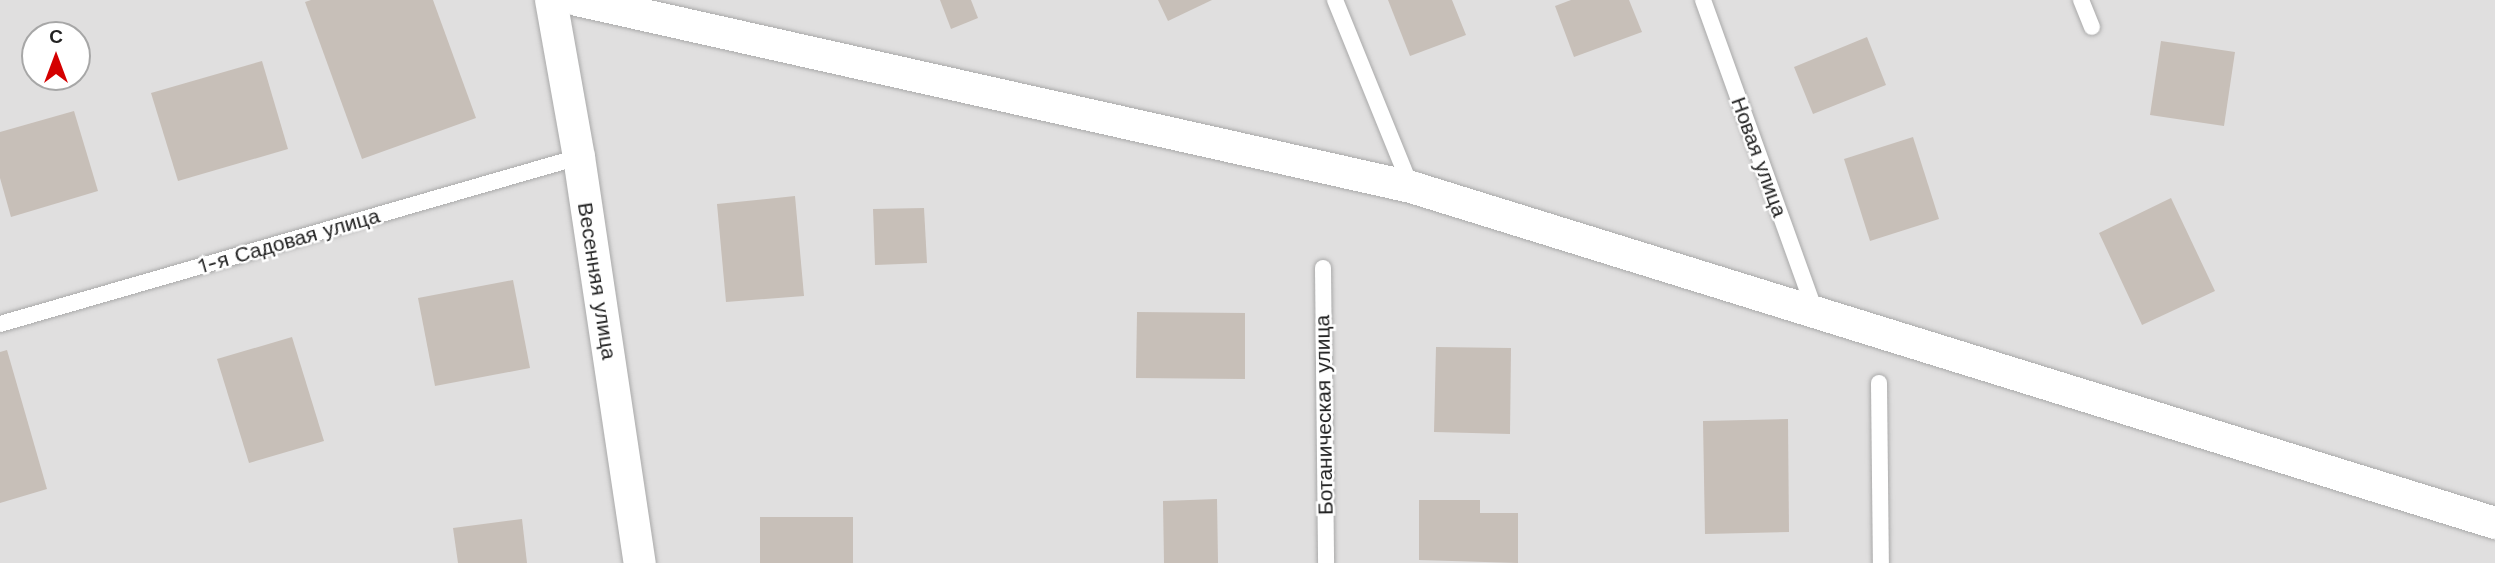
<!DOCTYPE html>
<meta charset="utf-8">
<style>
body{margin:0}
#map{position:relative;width:2495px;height:563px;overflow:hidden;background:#f2efe9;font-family:"Work Sans",sans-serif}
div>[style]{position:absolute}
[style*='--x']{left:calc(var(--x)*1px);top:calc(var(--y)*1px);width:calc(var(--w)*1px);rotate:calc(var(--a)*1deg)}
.residential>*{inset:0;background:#e0dfdf}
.building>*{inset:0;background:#c7bfb8}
.roads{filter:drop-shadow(0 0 2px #a9a9a9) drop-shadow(0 0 2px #a9a9a9)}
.lane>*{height:16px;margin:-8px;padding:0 8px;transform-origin:8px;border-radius:8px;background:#fff}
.street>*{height:32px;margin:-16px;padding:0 16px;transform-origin:16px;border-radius:16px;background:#fff}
span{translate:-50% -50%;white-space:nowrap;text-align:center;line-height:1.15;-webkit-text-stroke:5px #fff;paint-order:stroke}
.street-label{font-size:21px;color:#222}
.north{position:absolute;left:21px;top:21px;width:70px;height:70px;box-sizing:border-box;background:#fff;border:2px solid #a7a7a7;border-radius:50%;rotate:0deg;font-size:19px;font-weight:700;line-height:28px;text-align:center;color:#222}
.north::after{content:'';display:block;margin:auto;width:24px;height:32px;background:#d40000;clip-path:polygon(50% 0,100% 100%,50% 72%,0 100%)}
</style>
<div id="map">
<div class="residential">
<div style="clip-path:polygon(evenodd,0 0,2495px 0,2495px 563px,0 563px,0 0,35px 35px,77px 35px,77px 77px,35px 77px,35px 35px)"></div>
</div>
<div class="building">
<div style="clip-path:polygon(311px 0,433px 0,476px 118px,362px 159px,305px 2px)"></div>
<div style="clip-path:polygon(940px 0,971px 0,978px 18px,951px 29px)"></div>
<div style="clip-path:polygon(1158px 0,1212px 0,1168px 21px)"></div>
<div style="clip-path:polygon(1388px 0,1452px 0,1466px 35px,1410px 56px)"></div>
<div style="clip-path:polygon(1571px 0,1629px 0,1642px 32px,1574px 57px,1555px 6px)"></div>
<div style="clip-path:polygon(1867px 37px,1886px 85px,1813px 114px,1794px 67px)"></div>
<div style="clip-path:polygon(2161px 41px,2235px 52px,2224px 126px,2150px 115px)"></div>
<div style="clip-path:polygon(262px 61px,288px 149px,178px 181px,151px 93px)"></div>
<div style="clip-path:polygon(74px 111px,98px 191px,11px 217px,0 178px,0 132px)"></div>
<div style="clip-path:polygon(1913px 137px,1939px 219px,1870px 241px,1844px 159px)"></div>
<div style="clip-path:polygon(795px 196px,804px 296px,726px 302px,717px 204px)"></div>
<div style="clip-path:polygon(2171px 198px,2215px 291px,2142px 325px,2099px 233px)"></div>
<div style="clip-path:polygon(924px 208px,927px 263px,875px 265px,873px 209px)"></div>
<div style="clip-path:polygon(513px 280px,530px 368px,435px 386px,418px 298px)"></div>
<div style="clip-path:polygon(1137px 312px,1245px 313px,1245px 379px,1136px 378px)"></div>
<div style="clip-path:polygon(292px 337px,324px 441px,249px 463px,217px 359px)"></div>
<div style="clip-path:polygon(1436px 347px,1511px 348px,1510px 434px,1434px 432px)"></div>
<div style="clip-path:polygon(7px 350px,47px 489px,0 503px,0 352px)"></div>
<div style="clip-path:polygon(1788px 419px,1789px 532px,1705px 534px,1703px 421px)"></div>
<div style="clip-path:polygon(1217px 499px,1218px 563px,1164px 563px,1163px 501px)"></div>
<div style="clip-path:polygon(1419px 500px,1480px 500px,1480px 513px,1518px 513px,1518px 563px,1419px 560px)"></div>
<div style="clip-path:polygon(760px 517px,853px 517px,853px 563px,760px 563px)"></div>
<div style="clip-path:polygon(522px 519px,527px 563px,458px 563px,453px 528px)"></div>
</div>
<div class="roads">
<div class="lane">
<div style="--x:1335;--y:0;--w:202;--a:67.9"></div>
<div style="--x:1703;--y:0;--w:334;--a:70.2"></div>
<div style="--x:2081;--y:0;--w:29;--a:68"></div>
<div style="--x:1323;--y:268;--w:295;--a:89.4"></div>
<div style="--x:0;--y:324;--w:603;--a:-16.09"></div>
<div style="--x:1879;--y:383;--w:180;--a:89.4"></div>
</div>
<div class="street">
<div style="--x:551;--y:0;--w:159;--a:79.9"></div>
<div style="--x:579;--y:157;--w:411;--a:81.5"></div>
<div style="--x:577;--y:0;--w:855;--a:12.64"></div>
<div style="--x:1411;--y:187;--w:1135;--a:17.22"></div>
</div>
</div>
<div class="street-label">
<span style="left:1759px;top:157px;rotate:70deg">Новая улица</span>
<span style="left:289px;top:241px;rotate:-16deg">1-я Садовая улица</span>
<span style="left:597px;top:281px;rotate:81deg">Весенняя улица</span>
<span style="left:1324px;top:415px;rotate:-91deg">Ботаническая улица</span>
</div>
<div class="north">С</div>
</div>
